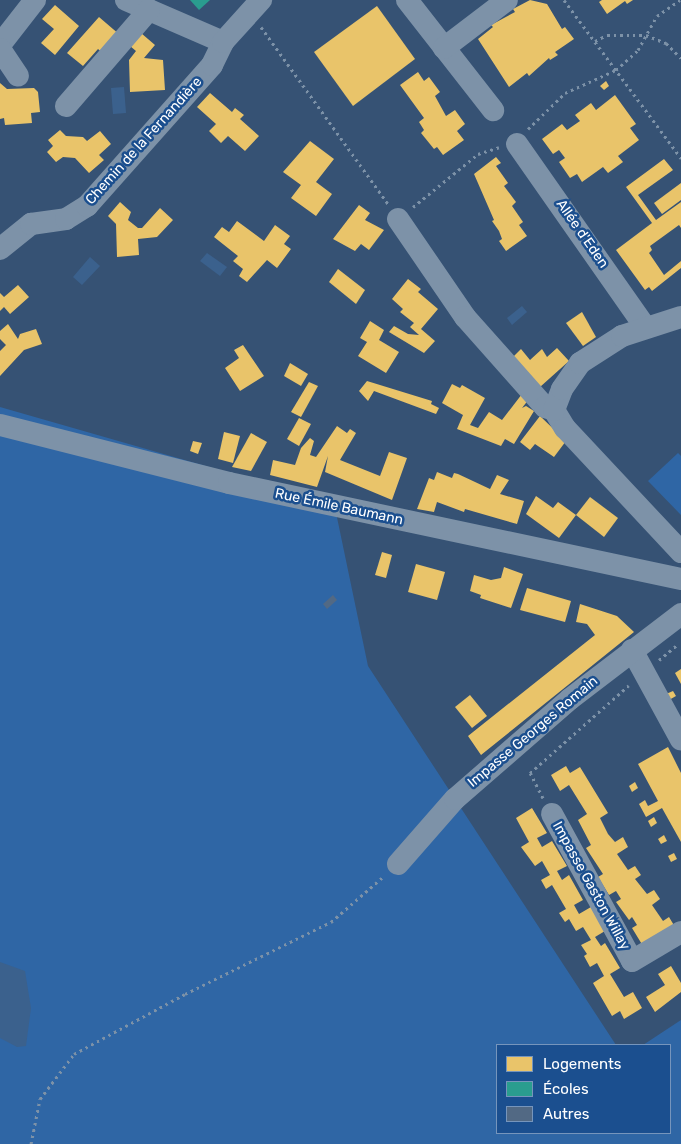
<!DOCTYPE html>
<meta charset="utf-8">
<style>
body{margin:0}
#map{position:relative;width:681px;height:1144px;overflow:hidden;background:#365274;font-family:Rubik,sans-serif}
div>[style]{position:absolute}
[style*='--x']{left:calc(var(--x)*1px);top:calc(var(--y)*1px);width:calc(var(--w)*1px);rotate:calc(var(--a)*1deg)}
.green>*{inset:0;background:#2f66a5}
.water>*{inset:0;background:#3b618d}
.homes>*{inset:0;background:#e9c46a}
.schools>*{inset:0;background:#2a9d8f}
.building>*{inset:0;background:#526984}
.path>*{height:3px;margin-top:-1.5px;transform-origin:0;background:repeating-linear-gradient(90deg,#7d92a8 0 2.5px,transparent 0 6.5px)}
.minor>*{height:22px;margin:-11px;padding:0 11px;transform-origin:11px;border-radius:11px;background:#7d92a8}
span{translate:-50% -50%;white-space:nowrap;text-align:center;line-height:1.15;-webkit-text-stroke:5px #1b4f8f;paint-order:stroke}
.street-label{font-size:14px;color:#fff}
.legend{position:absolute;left:496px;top:1044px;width:175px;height:90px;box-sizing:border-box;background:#1b4f8f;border:1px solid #7695bc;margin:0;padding:6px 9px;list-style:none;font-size:15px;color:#fff}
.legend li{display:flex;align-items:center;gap:10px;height:25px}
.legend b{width:25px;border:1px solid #7695bc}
</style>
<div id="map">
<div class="green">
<div style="clip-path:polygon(0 407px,334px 503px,368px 666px,616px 1045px,497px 1045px,497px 1133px,670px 1133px,670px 1045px,643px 1045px,681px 1020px,681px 1144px,0 1144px)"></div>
<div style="clip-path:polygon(678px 453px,681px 456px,681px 515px,648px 481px)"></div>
</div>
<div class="water">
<div style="clip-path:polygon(124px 87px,126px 113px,113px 114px,111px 88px)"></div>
<div style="clip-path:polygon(207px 253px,227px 267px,220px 276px,200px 261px)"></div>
<div style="clip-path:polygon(90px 257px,100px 266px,82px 285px,73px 277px)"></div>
<div style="clip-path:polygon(522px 306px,527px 312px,512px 325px,507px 318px)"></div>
<div style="clip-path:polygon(0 962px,25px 971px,31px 1008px,26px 1046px,17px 1047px,0 1038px)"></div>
</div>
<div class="homes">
<div style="clip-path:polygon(530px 0,547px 4px,562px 29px,565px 27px,574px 39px,555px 52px,558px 55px,550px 60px,549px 58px,529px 76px,527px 73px,509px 87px,478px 39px,493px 27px,491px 25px,515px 12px,513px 9px)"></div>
<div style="clip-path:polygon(602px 0,633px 0,627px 4px,625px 1px,607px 14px,599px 2px)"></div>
<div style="clip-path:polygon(55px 5px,79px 26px,55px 55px,41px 43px,54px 29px,42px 19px)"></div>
<div style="clip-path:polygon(377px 6px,415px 59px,353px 106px,314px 52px)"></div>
<div style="clip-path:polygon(99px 17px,120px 35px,104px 54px,98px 49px,83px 66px,67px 53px)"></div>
<div style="clip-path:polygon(141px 33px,155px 45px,144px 58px,163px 60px,165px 90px,130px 92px,129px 60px,136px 51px,130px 46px)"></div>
<div style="clip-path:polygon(418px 72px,424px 81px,429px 77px,440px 92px,435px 96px,446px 116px,455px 110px,465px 124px,457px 131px,464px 140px,443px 155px,437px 147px,434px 149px,421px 133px,424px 130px,419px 122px,424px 118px,400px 85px)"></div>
<div style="clip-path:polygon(606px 81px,609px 86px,604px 90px,600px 86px)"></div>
<div style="clip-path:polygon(0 83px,7px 89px,34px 88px,38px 92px,40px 112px,31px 113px,32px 123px,5px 125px,4px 118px,0 119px)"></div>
<div style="clip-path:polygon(210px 93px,232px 112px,235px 108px,244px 115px,240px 119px,259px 136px,245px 151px,228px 136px,221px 143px,209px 131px,216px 124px,197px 107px)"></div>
<div style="clip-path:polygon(615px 95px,636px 124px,630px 128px,639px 140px,618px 156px,623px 162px,608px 173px,603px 167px,582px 182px,577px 174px,570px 178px,559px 162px,565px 158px,559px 150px,553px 154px,542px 139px,562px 124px,567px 130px,580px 121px,575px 115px,591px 103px,596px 110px)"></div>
<div style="clip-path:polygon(60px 130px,66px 136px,83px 137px,87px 141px,100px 131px,111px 144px,99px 155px,104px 160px,89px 173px,75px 158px,63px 157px,56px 162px,47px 152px,53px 146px,48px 140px)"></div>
<div style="clip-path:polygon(310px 141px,334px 159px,316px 182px,332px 194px,316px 216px,291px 198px,301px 185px,283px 172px)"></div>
<div style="clip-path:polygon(496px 157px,501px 163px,496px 166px,508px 183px,504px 186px,516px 202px,512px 206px,523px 222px,519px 225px,527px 236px,506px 251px,499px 241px,502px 239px,499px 231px,492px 221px,494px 220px,474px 174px)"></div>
<div style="clip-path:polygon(664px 159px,673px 170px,638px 195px,656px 220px,681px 202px,681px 228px,679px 225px,650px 246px,652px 250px,649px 253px,664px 275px,681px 261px,681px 268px,652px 291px,649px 287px,645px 290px,616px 250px,652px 223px,626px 187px)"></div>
<div style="clip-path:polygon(681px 183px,681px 200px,662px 214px,654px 203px)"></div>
<div style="clip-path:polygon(120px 202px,131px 212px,128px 220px,138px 228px,142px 228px,160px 208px,173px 220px,157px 237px,138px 239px,139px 255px,117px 257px,116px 224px,108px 216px)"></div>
<div style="clip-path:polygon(359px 205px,370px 213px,365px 220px,384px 230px,369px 250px,361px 244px,355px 251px,333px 239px)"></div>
<div style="clip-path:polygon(237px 221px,264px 241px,275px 225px,290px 236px,284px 244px,291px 249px,277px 268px,267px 260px,247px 282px,239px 276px,243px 269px,233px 261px,238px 256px,214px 237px,222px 227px,229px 232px)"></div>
<div style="clip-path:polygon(338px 269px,365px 290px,356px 304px,329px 282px)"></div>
<div style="clip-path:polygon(408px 279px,421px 289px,418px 292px,438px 309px,421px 329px,435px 341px,424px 353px,389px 332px,394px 326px,408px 334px,419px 335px,410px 327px,414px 323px,400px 312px,403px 309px,392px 299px)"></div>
<div style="clip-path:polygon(18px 285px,29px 297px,10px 314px,4px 307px,0 311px,0 293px,4px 297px)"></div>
<div style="clip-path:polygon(582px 312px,596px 337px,583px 346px,566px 323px)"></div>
<div style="clip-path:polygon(370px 321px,384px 330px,379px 340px,399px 352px,386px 373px,358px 356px,367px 342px,360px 338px)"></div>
<div style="clip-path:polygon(8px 324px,18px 339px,20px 334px,36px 329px,42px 344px,24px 350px,0 376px,0 351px,6px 345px,0 339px,0 331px)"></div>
<div style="clip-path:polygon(243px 345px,264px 376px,240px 391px,225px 368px,239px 358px,234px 350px)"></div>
<div style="clip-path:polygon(557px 348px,569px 361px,540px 387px,513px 357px,521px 349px,530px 360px,542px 349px,547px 357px)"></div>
<div style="clip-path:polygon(290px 363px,308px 374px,301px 386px,284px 376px)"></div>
<div style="clip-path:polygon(367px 381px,432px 401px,431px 404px,439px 408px,436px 414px,374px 391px,368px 401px,359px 391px)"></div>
<div style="clip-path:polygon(309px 382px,318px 386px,301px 417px,291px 412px)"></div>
<div style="clip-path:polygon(452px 384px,460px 388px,462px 385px,485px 398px,470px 425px,478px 428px,489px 412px,502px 420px,522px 394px,529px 399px,522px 408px,526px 406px,534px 411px,514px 444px,505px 439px,501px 446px,457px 429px,463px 415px,442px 403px)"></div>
<div style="clip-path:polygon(540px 416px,566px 441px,554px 457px,535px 444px,530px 450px,520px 442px)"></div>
<div style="clip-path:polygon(299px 418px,311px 424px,299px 446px,287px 439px)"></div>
<div style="clip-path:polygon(337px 426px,347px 433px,350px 429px,356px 433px,340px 460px,380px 476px,389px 452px,407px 458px,392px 500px,325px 472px,328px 456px,317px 487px,270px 475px,273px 460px,295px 465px,301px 448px,310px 438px,314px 441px,310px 455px,316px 457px)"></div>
<div style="clip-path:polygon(224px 432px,240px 436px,233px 463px,218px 459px)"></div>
<div style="clip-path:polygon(251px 433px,267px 442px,251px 471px,232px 467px)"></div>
<div style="clip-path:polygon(193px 441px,202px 443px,198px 454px,190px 451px)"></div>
<div style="clip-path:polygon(437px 472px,452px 478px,454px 473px,458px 474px,490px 489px,497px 475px,509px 480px,500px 494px,524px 501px,517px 524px,465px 509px,464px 512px,437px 502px,434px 512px,417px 509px,429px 478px,434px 480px)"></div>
<div style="clip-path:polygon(536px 496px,553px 508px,558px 502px,576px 515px,559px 538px,526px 514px)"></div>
<div style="clip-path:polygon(590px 497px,618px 518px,604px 537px,576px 515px)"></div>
<div style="clip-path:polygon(382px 552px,392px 555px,386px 578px,375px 575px)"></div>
<div style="clip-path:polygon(416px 564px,445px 572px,437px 600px,408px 592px)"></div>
<div style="clip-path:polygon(504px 567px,523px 574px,511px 608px,480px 598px,481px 595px,470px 591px,474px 575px,491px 580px,501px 578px)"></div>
<div style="clip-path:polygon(527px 588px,571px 601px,565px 622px,520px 610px)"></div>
<div style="clip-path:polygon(580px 604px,617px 616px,634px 632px,481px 755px,468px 736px,595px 635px,587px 624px,576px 622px)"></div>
<div style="clip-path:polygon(681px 669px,681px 684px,675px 673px)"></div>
<div style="clip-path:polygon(673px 691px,676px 696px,669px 700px,666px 694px)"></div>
<div style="clip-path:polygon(470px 695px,487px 716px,472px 728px,455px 707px)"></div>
<div style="clip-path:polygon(668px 747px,681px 773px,681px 842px,662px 808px,646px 817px,639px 804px,645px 800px,648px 806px,658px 801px,638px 764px)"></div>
<div style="clip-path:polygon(566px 766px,570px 773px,580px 767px,608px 813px,600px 818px,608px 834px,615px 842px,623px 837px,628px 847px,617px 854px,628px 870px,635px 866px,641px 875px,635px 879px,647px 894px,654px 890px,660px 899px,652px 905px,663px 921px,669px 917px,675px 927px,643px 946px,632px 928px,637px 925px,632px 917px,629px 920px,616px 902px,621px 899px,616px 891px,609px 895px,598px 877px,603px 874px,586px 848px,591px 845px,578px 820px,587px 814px,569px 785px,560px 791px,551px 775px)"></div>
<div style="clip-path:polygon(635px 782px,638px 788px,632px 792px,629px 786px)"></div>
<div style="clip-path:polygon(532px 808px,547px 833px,537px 838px,542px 847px,552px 841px,567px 866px,557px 871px,562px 880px,569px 875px,583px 900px,574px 905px,579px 914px,591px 907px,605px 931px,595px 937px,601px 946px,605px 943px,620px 968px,610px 974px,624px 997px,633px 992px,642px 1008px,624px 1019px,620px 1011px,612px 1016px,593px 983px,604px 976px,597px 963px,590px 967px,584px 956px,587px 954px,581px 945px,591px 940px,583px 927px,576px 931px,569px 919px,565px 922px,559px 913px,566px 909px,552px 885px,546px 889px,541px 880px,550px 875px,542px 861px,535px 866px,521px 847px,529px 842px,516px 818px)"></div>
<div style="clip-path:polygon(654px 817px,657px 823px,651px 827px,648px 821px)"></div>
<div style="clip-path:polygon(664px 835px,667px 841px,661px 844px,658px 839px)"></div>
<div style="clip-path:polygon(674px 853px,677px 859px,671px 862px,668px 856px)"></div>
<div style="clip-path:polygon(671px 966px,681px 983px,681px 992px,655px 1012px,646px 997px,665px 985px,658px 974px)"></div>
</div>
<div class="schools">
<div style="clip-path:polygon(190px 0,210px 0,199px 10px)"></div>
</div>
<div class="building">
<div style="clip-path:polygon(333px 595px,337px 600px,327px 609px,323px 604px)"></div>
</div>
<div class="path">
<div style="--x:564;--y:0;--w:197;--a:53.5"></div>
<div style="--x:261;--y:27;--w:218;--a:54.3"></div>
<div style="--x:595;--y:41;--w:13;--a:-27"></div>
<div style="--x:607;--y:35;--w:39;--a:0"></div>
<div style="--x:646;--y:35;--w:22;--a:22"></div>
<div style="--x:666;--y:43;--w:21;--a:45"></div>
<div style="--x:528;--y:129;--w:52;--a:-44.2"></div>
<div style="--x:565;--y:93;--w:56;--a:-24.3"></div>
<div style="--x:616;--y:70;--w:30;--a:-42"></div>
<div style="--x:638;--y:50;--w:39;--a:-61"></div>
<div style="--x:657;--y:16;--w:28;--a:-35"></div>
<div style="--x:413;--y:207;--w:84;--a:-39.2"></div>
<div style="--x:478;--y:154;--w:22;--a:-18"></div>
<div style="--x:659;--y:660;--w:26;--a:-40"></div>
<div style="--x:543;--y:798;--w:28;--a:-117"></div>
<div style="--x:530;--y:773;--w:132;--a:-41.6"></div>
<div style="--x:31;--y:1144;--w:46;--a:-78.7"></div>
<div style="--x:40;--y:1099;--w:56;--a:-52.9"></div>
<div style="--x:74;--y:1054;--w:126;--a:-28.4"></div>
<div style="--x:185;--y:994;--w:163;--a:-26.3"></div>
<div style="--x:331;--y:922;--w:70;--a:-41"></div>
</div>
<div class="minor">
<div style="--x:126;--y:0;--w:106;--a:23.4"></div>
<div style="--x:407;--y:0;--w:140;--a:52"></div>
<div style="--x:0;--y:45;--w:57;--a:-52.1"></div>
<div style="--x:444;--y:48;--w:79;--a:-37.3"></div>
<div style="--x:0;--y:49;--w:32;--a:56"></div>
<div style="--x:66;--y:106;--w:127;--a:-49.2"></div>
<div style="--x:517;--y:144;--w:223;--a:55"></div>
<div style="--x:398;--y:219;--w:119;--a:55.6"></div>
<div style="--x:465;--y:317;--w:120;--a:48.4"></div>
<div style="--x:545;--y:407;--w:9;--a:18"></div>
<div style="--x:554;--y:410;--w:21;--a:59"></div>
<div style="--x:565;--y:428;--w:170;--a:46.9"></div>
<div style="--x:0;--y:249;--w:40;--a:-39"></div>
<div style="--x:31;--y:224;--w:35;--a:-8"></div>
<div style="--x:66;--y:219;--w:25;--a:-32"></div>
<div style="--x:87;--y:206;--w:188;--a:-48.4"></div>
<div style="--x:212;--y:65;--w:25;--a:-64"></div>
<div style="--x:223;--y:42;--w:57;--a:-47.9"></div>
<div style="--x:554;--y:410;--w:22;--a:-69"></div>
<div style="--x:562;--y:389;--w:32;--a:-55"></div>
<div style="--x:580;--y:363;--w:50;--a:-32.7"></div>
<div style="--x:622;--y:336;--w:62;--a:-17.9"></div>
<div style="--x:0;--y:425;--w:236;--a:14.2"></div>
<div style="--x:229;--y:483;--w:462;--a:12"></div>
<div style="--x:632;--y:650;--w:102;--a:61.4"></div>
<div style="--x:552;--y:814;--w:167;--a:61.4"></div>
<div style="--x:632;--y:961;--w:57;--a:-30.6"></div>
<div style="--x:398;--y:864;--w:86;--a:-48.8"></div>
<div style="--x:455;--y:799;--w:152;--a:-41"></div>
<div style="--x:570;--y:699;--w:140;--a:-37.4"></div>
</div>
<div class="street-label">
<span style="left:144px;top:141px;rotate:-48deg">Chemin de la Fernandière</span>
<span style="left:582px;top:234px;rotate:55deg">Allée d'Eden</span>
<span style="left:339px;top:507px;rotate:12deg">Rue Émile Baumann</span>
<span style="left:533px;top:732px;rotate:-40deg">Impasse Georges Romain</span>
<span style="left:591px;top:886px;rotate:61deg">Impasse Gaston Willay</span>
</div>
<ul class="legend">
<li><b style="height:14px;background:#e9c46a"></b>Logements</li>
<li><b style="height:14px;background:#2a9d8f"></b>Écoles</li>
<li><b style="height:14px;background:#526984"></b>Autres</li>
</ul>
</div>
